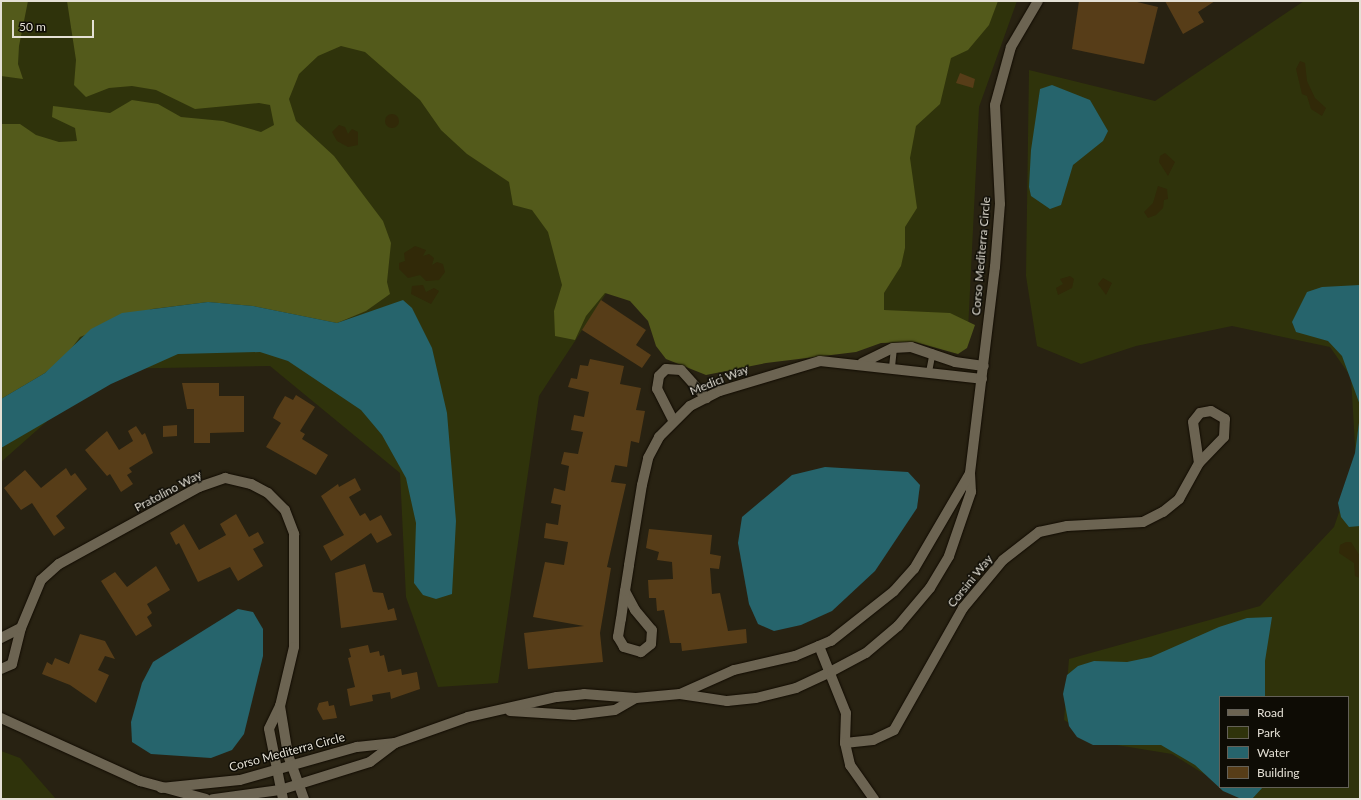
<!DOCTYPE html>
<style>
body{margin:0}
#map{position:relative;width:1361px;height:800px;overflow:hidden;background:#282212;font-family:Lato,sans-serif}
div>[style]{position:absolute}
[style*='--x']{left:calc(var(--x)*1px);top:calc(var(--y)*1px);width:calc(var(--w)*1px);rotate:calc(var(--a)*1deg)}
.green>*{inset:0;background:#2f330b}
.forest>*{inset:0;background:#535a1b}
.sand>*{inset:0;background:#312908}
.round{border-radius:50%}
.water>*{inset:0;background:#26646c}
.building>*{inset:0;background:#573d18}
.roads{filter:drop-shadow(0 0 1px #110b01) drop-shadow(0 0 1px #110b01)}
.service>*{height:6px;margin:-3px;padding:0 3px;transform-origin:3px;border-radius:3px;background:#6c6452}
.minor>*{height:10px;margin:-5px;padding:0 5px;transform-origin:5px;border-radius:5px;background:#6c6452}
span{translate:-50% -50%;white-space:nowrap;text-align:center;line-height:1.15;-webkit-text-stroke:3px #0e0c05;paint-order:stroke}
.street-label{font-size:12px;color:#e4e0d5}
.frame{position:absolute;inset:0;border:2px solid #e4e0d5;pointer-events:none}
.legend{position:absolute;left:1219px;top:696px;width:130px;height:92px;box-sizing:border-box;background:#0e0c05;border:1px solid #646158;margin:0;padding:5px 7px;list-style:none;font-size:12px;color:#e4e0d5}
.legend li{display:flex;align-items:center;gap:8px;height:20px}
.legend b{width:20px;border:1px solid #646158}
.scale{position:absolute;left:12px;top:20px;width:82px;height:18px;box-sizing:border-box;border:2px solid #e4e0d5;border-top:0;padding-left:5px;font-size:12px;line-height:14px;white-space:nowrap;color:#e4e0d5;-webkit-text-stroke:3px #0e0c05;paint-order:stroke}
</style>
<div id="map">
<div class="green">
<div style="clip-path:polygon(1px 1px,1017px 1px,979px 107px,968px 331px,626px 263px,539px 396px,498px 683px,438px 687px,406px 597px,400px 473px,270px 366px,106px 369px,1px 462px)"></div>
<div style="clip-path:polygon(1304px 1px,1360px 1px,1360px 799px,1244px 799px,1225px 787px,1348px 787px,1348px 697px,1220px 697px,1220px 784px,1172px 754px,1104px 743px,1064px 720px,1069px 659px,1260px 606px,1334px 527px,1356px 462px,1351px 377px,1330px 347px,1232px 326px,1136px 346px,1081px 364px,1037px 346px,1026px 276px,1029px 70px,1155px 101px)"></div>
<div style="clip-path:polygon(1px 751px,20px 758px,56px 799px,1px 799px)"></div>
</div>
<div class="forest">
<div style="clip-path:polygon(1px 1px,28px 1px,19px 46px,18px 64px,23px 79px,1px 76px)"></div>
<div style="clip-path:polygon(67px 1px,998px 1px,989px 25px,968px 50px,951px 58px,940px 104px,916px 126px,910px 158px,917px 208px,905px 227px,905px 248px,901px 266px,884px 293px,884px 310px,950px 313px,975px 325px,967px 348px,958px 354px,915px 342px,881px 343px,856px 352px,766px 363px,706px 375px,666px 359px,656px 346px,648px 321px,630px 301px,605px 293px,586px 316px,575px 340px,555px 336px,554px 311px,562px 285px,548px 232px,532px 210px,513px 205px,509px 182px,467px 154px,441px 130px,420px 100px,365px 52px,341px 46px,318px 56px,299px 74px,289px 99px,296px 121px,334px 156px,383px 221px,391px 243px,387px 282px,390px 294px,366px 311px,337px 323px,253px 306px,208px 302px,152px 309px,80px 337px,65px 357px,45px 373px,1px 399px,1px 124px,20px 124px,36px 135px,59px 142px,77px 141px,75px 128px,52px 117px,53px 106px,110px 113px,132px 100px,158px 104px,181px 117px,223px 121px,261px 132px,274px 125px,270px 105px,259px 103px,195px 109px,156px 90px,132px 86px,109px 88px,86px 97px,74px 85px,76px 60px)"></div>
</div>
<div class="sand">
<div style="clip-path:polygon(1300px 61px,1305px 63px,1307px 81px,1315px 98px,1326px 108px,1322px 116px,1311px 109px,1307px 96px,1302px 94px,1296px 69px)"></div>
<div class="round" style="left:385px;top:114px;width:14px;height:14px"></div>
<div style="clip-path:polygon(339px 125px,345px 127px,348px 134px,352px 129px,358px 132px,358px 145px,348px 147px,337px 141px,332px 132px)"></div>
<div style="clip-path:polygon(1165px 153px,1175px 162px,1168px 176px,1159px 162px,1160px 156px)"></div>
<div style="clip-path:polygon(1158px 186px,1167px 189px,1168px 199px,1164px 200px,1163px 208px,1156px 215px,1148px 218px,1144px 212px,1153px 203px)"></div>
<div style="clip-path:polygon(415px 246px,426px 250px,423px 256px,429px 254px,434px 258px,432px 265px,437px 262px,443px 264px,445px 272px,439px 280px,426px 281px,420px 275px,408px 278px,399px 269px,399px 263px,405px 261px,404px 253px)"></div>
<div style="clip-path:polygon(1070px 276px,1074px 279px,1072px 288px,1058px 295px,1056px 288px,1063px 284px,1060px 279px)"></div>
<div style="clip-path:polygon(1103px 278px,1112px 283px,1106px 295px,1098px 284px)"></div>
<div style="clip-path:polygon(423px 285px,426px 292px,434px 288px,439px 291px,431px 304px,411px 294px,412px 286px)"></div>
<div style="clip-path:polygon(1346px 542px,1351px 542px,1360px 556px,1360px 578px,1355px 576px,1354px 563px,1339px 553px,1340px 545px)"></div>
</div>
<div class="water">
<div style="clip-path:polygon(1052px 85px,1090px 100px,1108px 131px,1103px 141px,1073px 165px,1061px 205px,1050px 209px,1031px 196px,1029px 187px,1031px 150px,1040px 89px)"></div>
<div style="clip-path:polygon(1360px 285px,1360px 405px,1342px 356px,1328px 341px,1296px 332px,1292px 322px,1307px 292px,1322px 287px)"></div>
<div style="clip-path:polygon(403px 300px,412px 308px,432px 348px,447px 413px,456px 521px,452px 594px,436px 599px,423px 595px,414px 583px,416px 523px,406px 478px,382px 435px,361px 410px,288px 361px,260px 352px,178px 354px,111px 384px,1px 448px,1px 399px,45px 373px,91px 329px,122px 313px,208px 302px,253px 306px,337px 323px)"></div>
<div style="clip-path:polygon(1360px 415px,1360px 526px,1349px 527px,1341px 517px,1338px 503px,1355px 453px)"></div>
<div style="clip-path:polygon(825px 467px,908px 472px,920px 485px,917px 508px,875px 571px,832px 611px,801px 625px,774px 631px,758px 624px,749px 604px,738px 543px,742px 517px,792px 475px)"></div>
<div style="clip-path:polygon(238px 609px,253px 612px,263px 629px,263px 656px,244px 734px,232px 750px,211px 758px,151px 754px,132px 742px,131px 722px,142px 683px,153px 662px)"></div>
<div style="clip-path:polygon(1272px 617px,1265px 661px,1265px 697px,1220px 697px,1220px 787px,1263px 787px,1252px 799px,1239px 798px,1223px 791px,1195px 765px,1161px 745px,1093px 745px,1077px 737px,1069px 726px,1063px 694px,1067px 675px,1078px 666px,1094px 661px,1127px 662px,1151px 657px,1219px 627px,1247px 618px)"></div>
</div>
<div class="building">
<div style="clip-path:polygon(1079px 1px,1133px 1px,1158px 7px,1144px 64px,1072px 49px)"></div>
<div style="clip-path:polygon(1165px 1px,1215px 1px,1198px 12px,1204px 22px,1183px 34px)"></div>
<div style="clip-path:polygon(960px 73px,975px 79px,973px 88px,956px 83px)"></div>
<div style="clip-path:polygon(601px 300px,646px 330px,636px 345px,651px 355px,642px 368px,582px 330px)"></div>
<div style="clip-path:polygon(590px 359px,624px 366px,620px 384px,641px 388px,636px 410px,645px 411px,639px 443px,631px 441px,627px 467px,615px 465px,611px 482px,626px 484px,607px 567px,611px 568px,600px 633px,603px 662px,528px 669px,524px 633px,584px 626px,533px 617px,545px 562px,564px 565px,568px 542px,544px 538px,546px 523px,558px 525px,561px 505px,551px 503px,554px 488px,565px 491px,569px 466px,561px 464px,564px 452px,578px 454px,583px 432px,571px 430px,574px 415px,584px 417px,589px 392px,568px 387px,571px 378px,577px 379px,580px 365px,588px 366px)"></div>
<div style="clip-path:polygon(182px 383px,219px 383px,219px 396px,244px 396px,244px 432px,210px 433px,210px 443px,194px 443px,194px 409px,187px 409px)"></div>
<div style="clip-path:polygon(296px 395px,315px 407px,300px 431px,305px 434px,302px 439px,328px 455px,316px 475px,266px 447px,281px 423px,273px 418px,277px 409px,285px 396px,293px 400px)"></div>
<div style="clip-path:polygon(177px 425px,177px 436px,163px 437px,163px 426px)"></div>
<div style="clip-path:polygon(136px 426px,142px 435px,145px 433px,153px 453px,129px 468px,132px 472px,127px 475px,133px 484px,121px 492px,110px 474px,107px 476px,85px 450px,107px 431px,119px 450px,133px 441px,128px 431px)"></div>
<div style="clip-path:polygon(66px 468px,71px 476px,75px 473px,87px 489px,56px 516px,65px 528px,54px 536px,32px 503px,21px 510px,4px 488px,25px 470px,41px 488px)"></div>
<div style="clip-path:polygon(355px 478px,361px 490px,349px 497px,360px 516px,365px 513px,370px 521px,381px 515px,392px 535px,377px 543px,371px 533px,331px 561px,323px 546px,344px 535px,321px 496px,338px 484px,339px 487px)"></div>
<div style="clip-path:polygon(236px 514px,249px 537px,258px 532px,264px 543px,253px 549px,263px 566px,238px 581px,230px 567px,198px 582px,179px 543px,176px 545px,170px 533px,184px 524px,199px 550px,226px 535px,220px 524px)"></div>
<div style="clip-path:polygon(649px 529px,712px 535px,710px 554px,721px 556px,719px 569px,710px 568px,712px 594px,720px 593px,728px 631px,746px 629px,747px 643px,682px 651px,681px 643px,670px 643px,664px 610px,657px 611px,656px 598px,649px 598px,648px 580px,673px 579px,672px 562px,657px 560px,659px 552px,646px 548px)"></div>
<div style="clip-path:polygon(365px 564px,373px 592px,383px 593px,388px 610px,394px 608px,397px 620px,341px 628px,335px 573px)"></div>
<div style="clip-path:polygon(156px 566px,170px 590px,147px 604px,152px 613px,147px 617px,152px 626px,136px 636px,101px 581px,115px 572px,127px 587px)"></div>
<div style="clip-path:polygon(80px 634px,105px 641px,115px 659px,105px 656px,98px 670px,109px 675px,96px 703px,70px 685px,42px 674px,47px 662px,52px 665px,55px 658px,69px 664px)"></div>
<div style="clip-path:polygon(368px 645px,370px 653px,379px 651px,380px 656px,384px 655px,388px 672px,401px 669px,402px 675px,417px 672px,420px 689px,391px 699px,390px 692px,372px 695px,373px 701px,350px 706px,347px 689px,355px 687px,348px 658px,351px 657px,349px 649px)"></div>
<div style="clip-path:polygon(328px 701px,329px 706px,334px 705px,337px 718px,323px 720px,317px 709px,319px 703px)"></div>
</div>
<div class="roads">
<div class="service">
<div style="--x:892;--y:367;--w:19;--a:-84"></div>
<div style="--x:929;--y:372;--w:20;--a:-79"></div>
</div>
<div class="minor">
<div style="--x:862;--y:363;--w:34;--a:-26"></div>
<div style="--x:893;--y:348;--w:18;--a:-3"></div>
<div style="--x:911;--y:347;--w:46;--a:18.8"></div>
<div style="--x:955;--y:362;--w:29;--a:8"></div>
<div style="--x:673;--y:420;--w:35;--a:-117"></div>
<div style="--x:657;--y:389;--w:13;--a:-81"></div>
<div style="--x:659;--y:376;--w:10;--a:-45"></div>
<div style="--x:666;--y:369;--w:15;--a:4"></div>
<div style="--x:681;--y:370;--w:38;--a:48"></div>
<div style="--x:625;--y:591;--w:21;--a:62"></div>
<div style="--x:635;--y:610;--w:26;--a:50"></div>
<div style="--x:652;--y:630;--w:14;--a:94"></div>
<div style="--x:651;--y:644;--w:13;--a:141"></div>
<div style="--x:641;--y:652;--w:18;--a:-164"></div>
<div style="--x:624;--y:647;--w:12;--a:-121"></div>
<div style="--x:618;--y:637;--w:18;--a:-81"></div>
<div style="--x:621;--y:619;--w:28;--a:-82"></div>
<div style="--x:625;--y:591;--w:26;--a:-81"></div>
<div style="--x:629;--y:565;--w:81;--a:-80.8"></div>
<div style="--x:642;--y:485;--w:28;--a:-77"></div>
<div style="--x:648;--y:458;--w:24;--a:-62"></div>
<div style="--x:659;--y:437;--w:44;--a:-45"></div>
<div style="--x:690;--y:406;--w:34;--a:-27"></div>
<div style="--x:720;--y:391;--w:104;--a:-16.7"></div>
<div style="--x:820;--y:361;--w:163;--a:6.3"></div>
<div style="--x:1;--y:638;--w:22;--a:-27"></div>
<div style="--x:819;--y:646;--w:72;--a:68.1"></div>
<div style="--x:846;--y:713;--w:30;--a:92"></div>
<div style="--x:845;--y:743;--w:23;--a:77"></div>
<div style="--x:850;--y:765;--w:42;--a:54.8"></div>
<div style="--x:1;--y:669;--w:12;--a:-24"></div>
<div style="--x:12;--y:664;--w:37;--a:-76"></div>
<div style="--x:21;--y:628;--w:52;--a:-67.4"></div>
<div style="--x:41;--y:580;--w:24;--a:-42"></div>
<div style="--x:59;--y:564;--w:160;--a:-28.8"></div>
<div style="--x:199;--y:487;--w:28;--a:-19"></div>
<div style="--x:225;--y:478;--w:27;--a:13"></div>
<div style="--x:251;--y:484;--w:19;--a:28"></div>
<div style="--x:268;--y:493;--w:24;--a:45"></div>
<div style="--x:285;--y:510;--w:26;--a:69"></div>
<div style="--x:294;--y:534;--w:113;--a:90"></div>
<div style="--x:294;--y:647;--w:61;--a:103.3"></div>
<div style="--x:280;--y:706;--w:25;--a:116"></div>
<div style="--x:269;--y:729;--w:71;--a:78.7"></div>
<div style="--x:680;--y:694;--w:48;--a:8.5"></div>
<div style="--x:727;--y:701;--w:29;--a:-6"></div>
<div style="--x:756;--y:698;--w:41;--a:-14"></div>
<div style="--x:796;--y:688;--w:40;--a:-25"></div>
<div style="--x:832;--y:671;--w:38;--a:-28"></div>
<div style="--x:866;--y:653;--w:42;--a:-40.2"></div>
<div style="--x:898;--y:626;--w:50;--a:-49.9"></div>
<div style="--x:930;--y:588;--w:37;--a:-59"></div>
<div style="--x:949;--y:556;--w:68;--a:-71"></div>
<div style="--x:971;--y:492;--w:19;--a:-93"></div>
<div style="--x:970;--y:473;--w:208;--a:-83.1"></div>
<div style="--x:995;--y:267;--w:63;--a:-85.5"></div>
<div style="--x:1000;--y:204;--w:99;--a:-92.9"></div>
<div style="--x:995;--y:105;--w:60;--a:-74.6"></div>
<div style="--x:1011;--y:47;--w:53;--a:-59.6"></div>
<div style="--x:280;--y:706;--w:50;--a:80.7"></div>
<div style="--x:288;--y:755;--w:47;--a:70"></div>
<div style="--x:510;--y:711;--w:64;--a:3.6"></div>
<div style="--x:574;--y:715;--w:41;--a:-7"></div>
<div style="--x:615;--y:710;--w:24;--a:-30"></div>
<div style="--x:1;--y:718;--w:153;--a:24.4"></div>
<div style="--x:140;--y:781;--w:68;--a:15.3"></div>
<div style="--x:395;--y:743;--w:77;--a:-19.6"></div>
<div style="--x:468;--y:717;--w:91;--a:-12.7"></div>
<div style="--x:557;--y:697;--w:27;--a:-6"></div>
<div style="--x:584;--y:694;--w:52;--a:4.4"></div>
<div style="--x:636;--y:698;--w:44;--a:-5.2"></div>
<div style="--x:680;--y:694;--w:59;--a:-24"></div>
<div style="--x:734;--y:670;--w:63;--a:-12.9"></div>
<div style="--x:795;--y:656;--w:39;--a:-23"></div>
<div style="--x:831;--y:641;--w:80;--a:-38.4"></div>
<div style="--x:894;--y:591;--w:30;--a:-48"></div>
<div style="--x:914;--y:569;--w:111;--a:-59.7"></div>
<div style="--x:845;--y:743;--w:28;--a:-6"></div>
<div style="--x:873;--y:740;--w:23;--a:-25"></div>
<div style="--x:894;--y:730;--w:140;--a:-60.5"></div>
<div style="--x:963;--y:608;--w:62;--a:-50.2"></div>
<div style="--x:1003;--y:560;--w:46;--a:-37.9"></div>
<div style="--x:1039;--y:532;--w:29;--a:-12"></div>
<div style="--x:1067;--y:526;--w:76;--a:-3"></div>
<div style="--x:1143;--y:522;--w:22;--a:-27"></div>
<div style="--x:1163;--y:512;--w:21;--a:-39"></div>
<div style="--x:1179;--y:499;--w:41;--a:-60.9"></div>
<div style="--x:1199;--y:463;--w:36;--a:-46"></div>
<div style="--x:1224;--y:437;--w:18;--a:-87"></div>
<div style="--x:1225;--y:419;--w:16;--a:-150"></div>
<div style="--x:1211;--y:411;--w:11;--a:170"></div>
<div style="--x:1200;--y:413;--w:11;--a:128"></div>
<div style="--x:1193;--y:422;--w:41;--a:81.7"></div>
<div style="--x:161;--y:788;--w:79;--a:-5.8"></div>
<div style="--x:240;--y:780;--w:122;--a:-15.8"></div>
<div style="--x:357;--y:747;--w:38;--a:-6"></div>
<div style="--x:395;--y:743;--w:31;--a:143"></div>
<div style="--x:370;--y:762;--w:94;--a:162.7"></div>
<div style="--x:280;--y:790;--w:68;--a:172.3"></div>
</div>
</div>
<div class="street-label">
<span style="left:981px;top:256px;rotate:-85deg">Corso Mediterra Circle</span>
<span style="left:719px;top:380px;rotate:-22deg">Medici Way</span>
<span style="left:168px;top:491px;rotate:-28deg">Pratolino Way</span>
<span style="left:970px;top:581px;rotate:-51deg">Corsini Way</span>
<span style="left:287px;top:752px;rotate:-15deg">Corso Mediterra Circle</span>
</div>
<div class="frame"></div>
<ul class="legend">
<li><b style="height:5px;background:#6c6452"></b>Road</li>
<li><b style="height:11px;background:#2f330b"></b>Park</li>
<li><b style="height:11px;background:#26646c"></b>Water</li>
<li><b style="height:11px;background:#573d18"></b>Building</li>
</ul>
<div class="scale">50 m</div>
</div>
